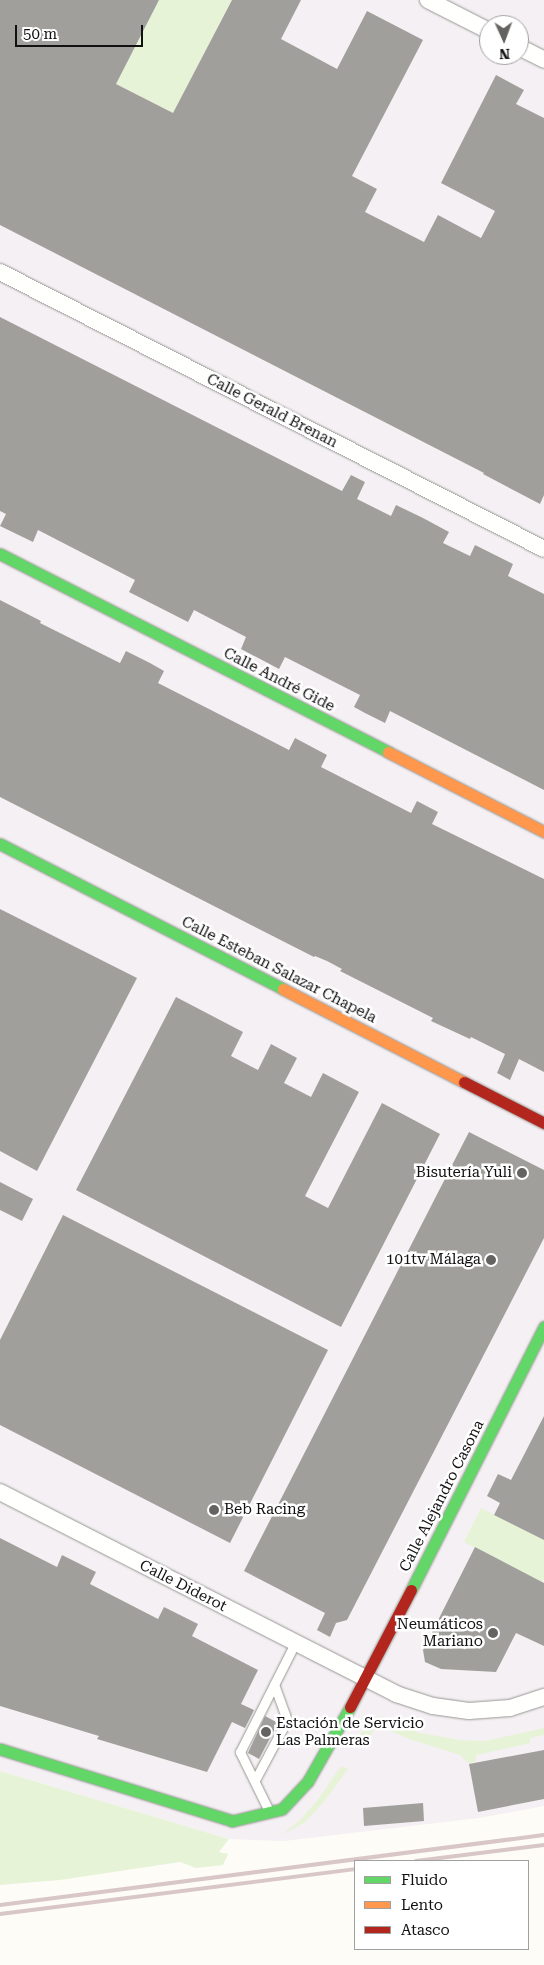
<!DOCTYPE html>
<meta charset="utf-8">
<style>
body{margin:0}
#map{position:relative;width:544px;height:1965px;overflow:hidden;background:#fdfcf7;font-family:"Roboto Serif",serif}
div>[style]{position:absolute}
[style*='--x']{left:calc(var(--x)*1px);top:calc(var(--y)*1px);width:calc(var(--w)*1px);rotate:calc(var(--a)*1deg)}
.industrial>*{inset:0;background:#f5f0f3}
.green>*{inset:0;background:#e7f3d7}
.building>*{inset:0;background:#a19f9c}
.roads{filter:drop-shadow(0 0 1px #979795) drop-shadow(0 0 1px #979795)}
.lane>*{height:9px;margin:-4.5px;padding:0 4.5px;transform-origin:4.5px;border-radius:4.5px;background:#fffffe}
.street>*{height:16px;margin:-8px;padding:0 8px;transform-origin:8px;border-radius:8px;background:#fffffe}
.fast>*{height:11px;margin:-5.5px;padding:0 5.5px;transform-origin:5.5px;border-radius:5.5px;background:#63d668}
.slow>*{height:11px;margin:-5.5px;padding:0 5.5px;transform-origin:5.5px;border-radius:5.5px;background:#ff974d}
.jam>*{height:11px;margin:-5.5px;padding:0 5.5px;transform-origin:5.5px;border-radius:5.5px;background:#b3261e}
.rail>*{height:4px;margin:-2px;padding:0 2px;transform-origin:2px;border-radius:2px;background:#d9c6c7}
.dots>*{width:14px;height:14px;translate:-50% -50%;box-sizing:border-box;border:2px solid #fff;border-radius:50%}
span{translate:-50% -50%;white-space:nowrap;text-align:center;line-height:1.15;-webkit-text-stroke:5px #fff;paint-order:stroke}
.street-label{font-size:15px;color:#111}
.poi-label{font-size:15px;color:#111}
.right{translate:-100% -50%;text-align:right}
.left{translate:0 -50%;text-align:left}
.legend{position:absolute;left:354px;top:1860px;width:175px;height:90px;box-sizing:border-box;background:#fff;border:1px solid #a0a0a0;margin:0;padding:6px 9px;list-style:none;font-size:15px;color:#111}
.legend li{display:flex;align-items:center;gap:10px;height:25px}
.legend b{width:25px;border:1px solid #a0a0a0}
.north{position:absolute;left:479px;top:15px;width:50px;height:50px;box-sizing:border-box;background:#fff;border:1px solid #a0a0a0;border-radius:50%;rotate:178deg;font-size:14px;font-weight:700;line-height:20px;text-align:center;color:#111}
.north::after{content:'';display:block;margin:auto;width:18px;height:22px;background:#646362;clip-path:polygon(50% 0,100% 100%,50% 72%,0 100%)}
.scale{position:absolute;left:15px;top:25px;width:128px;height:22px;box-sizing:border-box;border:2px solid #111;border-top:0;padding-left:6px;font-size:15px;line-height:18px;white-space:nowrap;color:#111;-webkit-text-stroke:4px #fff;paint-order:stroke}
</style>
<div id="map">
<div class="industrial">
<div style="clip-path:polygon(evenodd,0 0,544px 0,544px 1806px,479px 1818px,284px 1841px,229px 1839px,0 1771px,0 0,489px 25px,519px 25px,519px 55px,489px 55px,489px 25px)"></div>
</div>
<div class="green">
<div style="clip-path:polygon(159px 0,232px 0,173px 113px,116px 84px)"></div>
<div style="clip-path:polygon(481px 1508px,544px 1540px,544px 1578px,542px 1582px,464px 1542px)"></div>
<div style="clip-path:polygon(381px 1716px,416px 1724px,415px 1732px,460px 1740px,485px 1741px,544px 1728px,544px 1735px,530px 1738px,530px 1743px,477px 1755px,475px 1762px,468px 1763px,460px 1755px,412px 1740px,377px 1725px,363px 1747px,354px 1742px,370px 1721px)"></div>
<div style="clip-path:polygon(341px 1766px,348px 1769px,323px 1803px,304px 1823px,282px 1835px,302px 1818px,319px 1798px)"></div>
<div style="clip-path:polygon(0 1771px,229px 1839px,219px 1852px,228px 1854px,223px 1865px,196px 1868px,180px 1862px,60px 1880px,0 1885px)"></div>
</div>
<div class="building">
<div style="clip-path:polygon(0 0,159px 0,116px 84px,173px 113px,232px 0,301px 0,281px 39px,337px 69px,367px 11px,423px 40px,352px 176px,377px 189px,365px 212px,424px 242px,438px 215px,481px 238px,495px 211px,441px 183px,496px 75px,524px 90px,516px 104px,544px 118px,544px 495px,540px 504px,483px 474px,484px 473px,0 225px)"></div>
<div style="clip-path:polygon(0 317px,342px 491px,351px 475px,365px 482px,357px 499px,391px 516px,396px 505px,423px 518px,449px 532px,443px 543px,470px 556px,475px 545px,513px 564px,508px 576px,544px 594px,544px 790px,390px 711px,385px 723px,365px 713px,354px 707px,360px 695px,285px 657px,279px 669px,241px 649px,246px 637px,194px 610px,188px 622px,129px 592px,135px 580px,38px 530px,33px 542px,0 526px,6px 514px,0 511px)"></div>
<div style="clip-path:polygon(0 600px,41px 621px,40px 623px,120px 663px,126px 651px,150px 663px,164px 671px,158px 683px,289px 750px,295px 738px,327px 755px,321px 767px,411px 813px,417px 801px,438px 812px,432px 824px,544px 879px,544px 1072px,519px 1059px,510px 1080px,497px 1073px,505px 1054px,471px 1037px,470px 1039px,431px 1021px,433px 1018px,340px 971px,342px 969px,327px 961px,315px 956px,314px 957px,0 797px)"></div>
<div style="clip-path:polygon(0 909px,137px 978px,37px 1171px,0 1151px)"></div>
<div style="clip-path:polygon(176px 997px,243px 1032px,231px 1056px,258px 1070px,271px 1044px,297px 1058px,284px 1083px,311px 1097px,323px 1073px,359px 1092px,305px 1196px,328px 1208px,382px 1103px,440px 1134px,341px 1327px,76px 1190px)"></div>
<div style="clip-path:polygon(469px 1132px,544px 1170px,544px 1238px,347px 1620px,336px 1623px,330px 1637px,317px 1630px,325px 1613px,244px 1571px)"></div>
<div style="clip-path:polygon(0 1182px,33px 1199px,22px 1221px,0 1210px)"></div>
<div style="clip-path:polygon(63px 1215px,328px 1350px,230px 1543px,0 1425px,0 1340px)"></div>
<div style="clip-path:polygon(544px 1416px,544px 1540px,494px 1515px,500px 1503px,487px 1496px,498px 1474px,511px 1480px)"></div>
<div style="clip-path:polygon(0 1538px,57px 1567px,62px 1555px,96px 1572px,90px 1584px,158px 1619px,164px 1607px,198px 1624px,192px 1636px,258px 1670px,241px 1704px,254px 1710px,245px 1728px,232px 1722px,207px 1772px,97px 1739px,99px 1736px,0 1706px)"></div>
<div style="clip-path:polygon(475px 1547px,544px 1583px,544px 1646px,516px 1633px,496px 1672px,441px 1669px,425px 1662px,423px 1650px)"></div>
<div style="clip-path:polygon(265px 1716px,278px 1723px,259px 1759px,248px 1753px)"></div>
<div style="clip-path:polygon(544px 1750px,544px 1799px,478px 1812px,469px 1764px)"></div>
<div style="clip-path:polygon(423px 1803px,424px 1821px,364px 1826px,363px 1808px)"></div>
</div>
<div class="roads">
<div class="lane">
<div style="--x:255;--y:1780;--w:68;--a:-61.9"></div>
<div style="--x:287;--y:1720;--w:38;--a:-110"></div>
<div style="--x:269;--y:1811;--w:66;--a:-116.2"></div>
<div style="--x:240;--y:1752;--w:122;--a:-63.2"></div>
</div>
<div class="street">
<div style="--x:428;--y:0;--w:68;--a:26.9"></div>
<div style="--x:519;--y:47;--w:28;--a:27"></div>
<div style="--x:0;--y:272;--w:610;--a:26.98"></div>
<div style="--x:0;--y:1492;--w:445;--a:27"></div>
<div style="--x:396;--y:1694;--w:39;--a:18"></div>
<div style="--x:433;--y:1706;--w:36;--a:8"></div>
<div style="--x:469;--y:1711;--w:41;--a:-4.2"></div>
<div style="--x:510;--y:1708;--w:36;--a:-18"></div>
</div>
<div class="fast">
<div style="--x:0;--y:554;--w:436;--a:27"></div>
<div style="--x:0;--y:844;--w:318;--a:27.1"></div>
<div style="--x:411;--y:1590;--w:295;--a:-63.2"></div>
<div style="--x:0;--y:1749;--w:243;--a:17.2"></div>
<div style="--x:232;--y:1821;--w:51;--a:-13.5"></div>
<div style="--x:282;--y:1809;--w:38;--a:-47"></div>
<div style="--x:308;--y:1781;--w:85;--a:-60.4"></div>
</div>
<div class="slow">
<div style="--x:388;--y:752;--w:175;--a:27.1"></div>
<div style="--x:283;--y:989;--w:203;--a:27.2"></div>
</div>
<div class="jam">
<div style="--x:464;--y:1082;--w:90;--a:27.1"></div>
<div style="--x:350;--y:1707;--w:132;--a:-62.5"></div>
</div>
</div>
<div class="rail">
<div style="--x:416;--y:1861;--w:129;--a:-7.1"></div>
<div style="--x:0;--y:1905;--w:548;--a:-7.33"></div>
<div style="--x:0;--y:1914;--w:358;--a:-7.2"></div>
</div>
<div class="dots">
<div style="left:522px;top:1173px;background:#646362"></div>
<div style="left:491px;top:1260px;background:#646362"></div>
<div style="left:214px;top:1510px;background:#646362"></div>
<div style="left:493px;top:1633px;background:#646362"></div>
<div style="left:266px;top:1732px;background:#646362"></div>
</div>
<div class="street-label">
<span style="left:272px;top:411px;rotate:27deg">Calle Gerald Brenan</span>
<span style="left:279px;top:680px;rotate:27deg">Calle André Gide</span>
<span style="left:279px;top:970px;rotate:27deg">Calle Esteban Salazar Chapela</span>
<span style="left:442px;top:1496px;rotate:-63deg">Calle Alejandro Casona</span>
<span style="left:183px;top:1586px;rotate:27deg">Calle Diderot</span>
</div>
<div class="poi-label">
<span class="right" style="left:512px;top:1173px">Bisutería Yuli</span>
<span class="right" style="left:481px;top:1260px">101tv Málaga</span>
<span class="left" style="left:224px;top:1510px">Beb Racing</span>
<span class="right" style="left:483px;top:1633px">Neumáticos<br>Mariano</span>
<span class="left" style="left:276px;top:1732px">Estación de Servicio<br>Las Palmeras</span>
</div>
<ul class="legend">
<li><b style="height:6px;background:#63d668"></b>Fluido</li>
<li><b style="height:6px;background:#ff974d"></b>Lento</li>
<li><b style="height:6px;background:#b3261e"></b>Atasco</li>
</ul>
<div class="north">N</div>
<div class="scale">50 m</div>
</div>
